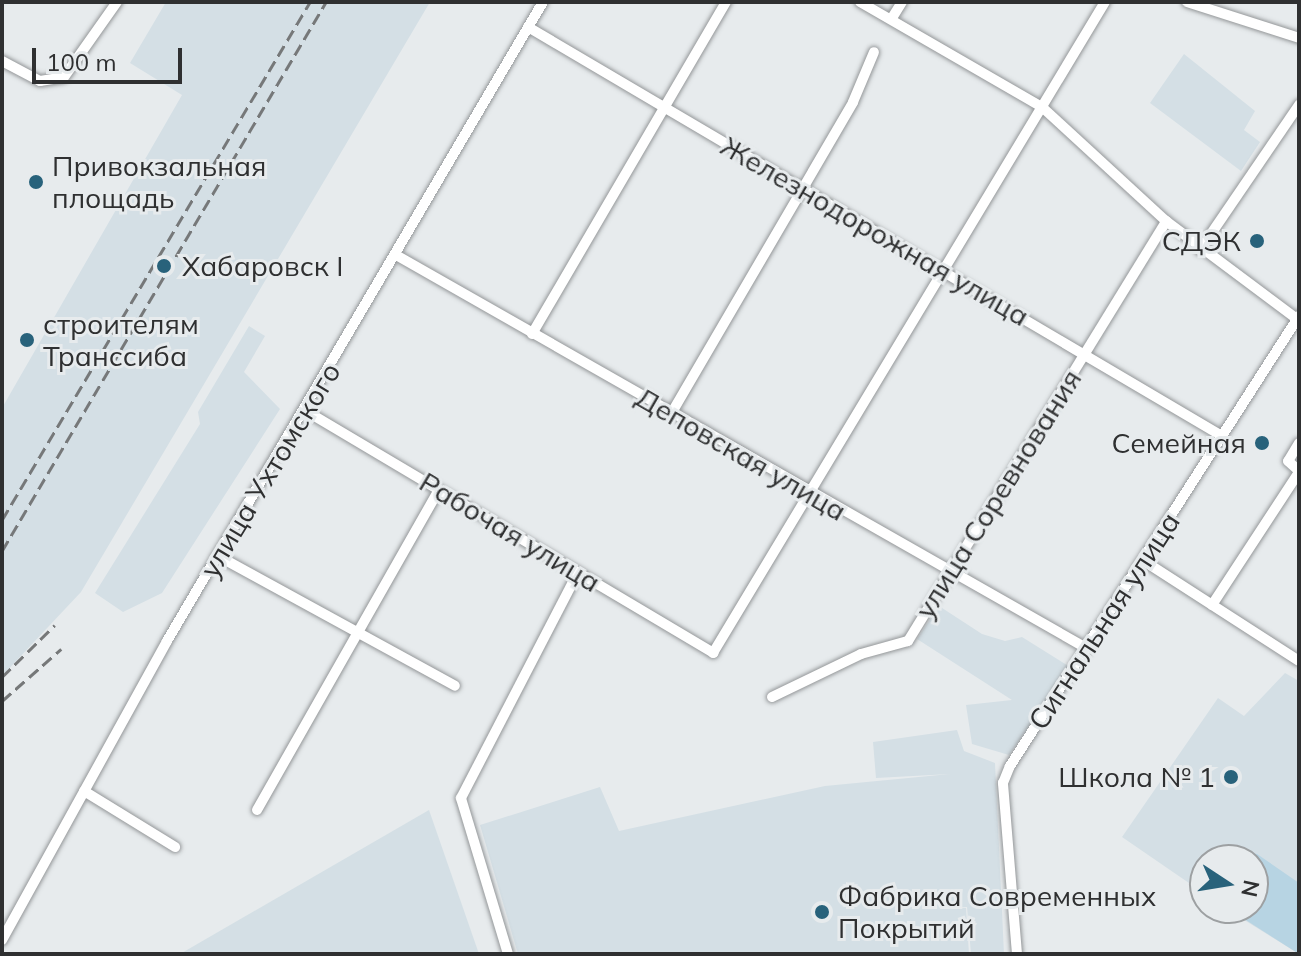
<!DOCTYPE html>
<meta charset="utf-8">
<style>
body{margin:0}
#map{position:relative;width:1301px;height:956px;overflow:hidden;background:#e7ebed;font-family:Mulish,sans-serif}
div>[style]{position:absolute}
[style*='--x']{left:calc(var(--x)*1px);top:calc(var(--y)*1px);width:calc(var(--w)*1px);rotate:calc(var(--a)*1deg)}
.built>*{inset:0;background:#d4dfe5}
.green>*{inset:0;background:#b7d4e3}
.roads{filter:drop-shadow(0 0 2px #949799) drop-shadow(0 0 2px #949799)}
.minor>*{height:10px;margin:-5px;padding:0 5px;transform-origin:5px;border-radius:5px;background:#fff}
.rail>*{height:3px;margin-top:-1.5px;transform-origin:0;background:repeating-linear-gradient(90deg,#767879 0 12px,transparent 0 18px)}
.dots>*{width:22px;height:22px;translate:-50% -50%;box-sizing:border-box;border:4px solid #e7ebed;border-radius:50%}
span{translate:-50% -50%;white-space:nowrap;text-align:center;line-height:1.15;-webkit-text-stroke:6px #e7ebed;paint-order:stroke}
.poi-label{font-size:28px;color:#2f3031}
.left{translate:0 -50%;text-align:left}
.right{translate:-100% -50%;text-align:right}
.street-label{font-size:28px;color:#2f3031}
.frame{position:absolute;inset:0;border:4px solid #2f3031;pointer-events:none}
.north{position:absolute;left:1189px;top:844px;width:80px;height:80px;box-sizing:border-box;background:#e7ebed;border:2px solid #9da0a2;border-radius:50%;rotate:102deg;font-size:22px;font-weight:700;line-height:32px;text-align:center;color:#2f3031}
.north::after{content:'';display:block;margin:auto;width:28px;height:36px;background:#28627b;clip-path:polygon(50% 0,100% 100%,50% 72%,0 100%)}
.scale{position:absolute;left:32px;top:48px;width:150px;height:36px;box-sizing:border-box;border:4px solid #2f3031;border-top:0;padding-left:10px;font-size:24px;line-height:28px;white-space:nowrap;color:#2f3031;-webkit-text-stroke:6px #e7ebed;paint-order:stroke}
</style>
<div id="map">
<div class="built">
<div style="clip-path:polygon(166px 2px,430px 2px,81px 592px,2px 676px,2px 408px,182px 95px,130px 63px)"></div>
<div style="clip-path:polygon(1184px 54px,1255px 111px,1244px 130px,1260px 142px,1241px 171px,1150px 103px)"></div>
<div style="clip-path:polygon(249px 326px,265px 336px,244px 372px,280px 409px,162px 593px,123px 612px,95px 593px,200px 424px,198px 412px)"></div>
<div style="clip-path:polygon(939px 606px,982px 634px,1005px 641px,1022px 637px,1070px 667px,1009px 755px,972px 744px,966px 705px,1012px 700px,917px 639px)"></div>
<div style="clip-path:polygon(1285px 673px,1299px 681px,1299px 954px,1225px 908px,1253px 908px,1253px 860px,1205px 860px,1205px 894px,1122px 837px,1218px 698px,1244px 716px)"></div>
<div style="clip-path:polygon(957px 730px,964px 751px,995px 763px,1004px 954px,971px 954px,967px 907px,949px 908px,966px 908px,969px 954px,518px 954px,480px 825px,600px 787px,619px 831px,825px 786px,950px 774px,876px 778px,873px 742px)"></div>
<div style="clip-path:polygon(429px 810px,479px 954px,180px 954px)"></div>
</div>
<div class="green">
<div style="clip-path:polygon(1234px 850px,1257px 854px,1299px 883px,1299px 954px,1227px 908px,1253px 908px,1253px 860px,1217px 860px)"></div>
</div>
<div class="roads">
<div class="minor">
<div style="--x:860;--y:2;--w:210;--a:30"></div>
<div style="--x:1042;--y:107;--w:168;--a:42.6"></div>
<div style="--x:1166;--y:221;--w:164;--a:36.8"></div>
<div style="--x:1187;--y:2;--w:118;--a:17.8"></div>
<div style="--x:892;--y:18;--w:19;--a:-58"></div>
<div style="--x:528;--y:27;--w:806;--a:30.51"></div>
<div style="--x:2;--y:61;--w:43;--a:27.8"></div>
<div style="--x:40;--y:81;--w:24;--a:-9"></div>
<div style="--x:64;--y:77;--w:92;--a:-54.8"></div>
<div style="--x:1200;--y:250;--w:176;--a:-55.7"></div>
<div style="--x:396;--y:255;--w:796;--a:29.66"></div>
<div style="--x:532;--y:334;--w:385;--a:-59.7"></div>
<div style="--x:306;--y:411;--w:474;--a:30.7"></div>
<div style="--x:713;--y:653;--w:760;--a:-58.95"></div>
<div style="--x:671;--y:414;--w:361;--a:-59.7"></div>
<div style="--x:853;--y:102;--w:54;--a:-67.2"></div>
<div style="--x:1299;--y:443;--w:21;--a:121"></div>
<div style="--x:1288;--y:461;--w:15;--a:42"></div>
<div style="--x:218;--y:556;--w:270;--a:28.7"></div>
<div style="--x:1144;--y:561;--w:184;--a:32.8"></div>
<div style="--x:1212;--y:605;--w:159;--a:-56.8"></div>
<div style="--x:772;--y:697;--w:99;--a:-25.8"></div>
<div style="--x:861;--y:654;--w:49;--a:-15.5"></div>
<div style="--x:908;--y:641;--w:493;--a:-58.4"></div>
<div style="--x:84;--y:791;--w:107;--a:31.6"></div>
<div style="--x:257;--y:810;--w:368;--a:-60.4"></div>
<div style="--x:2;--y:940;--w:342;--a:-61.1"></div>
<div style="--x:167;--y:641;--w:741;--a:-59.53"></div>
<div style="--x:508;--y:954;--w:163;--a:-106.8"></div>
<div style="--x:461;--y:798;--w:254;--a:-62.6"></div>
<div style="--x:1017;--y:954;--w:172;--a:-94.7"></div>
<div style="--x:1003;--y:783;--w:18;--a:-68"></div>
<div style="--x:1010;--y:766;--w:535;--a:-57.29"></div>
</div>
</div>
<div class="rail">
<div style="--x:2;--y:520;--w:603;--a:-59.26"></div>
<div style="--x:2;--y:551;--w:637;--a:-59.45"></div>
<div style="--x:2;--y:677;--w:74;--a:-44.5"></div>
<div style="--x:2;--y:701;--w:79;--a:-41.4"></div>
</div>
<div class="dots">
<div style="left:36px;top:182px;background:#28627b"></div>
<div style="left:1257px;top:241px;background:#28627b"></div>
<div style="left:164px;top:266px;background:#28627b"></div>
<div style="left:27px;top:340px;background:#28627b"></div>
<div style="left:1262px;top:443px;background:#28627b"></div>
<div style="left:1231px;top:777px;background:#28627b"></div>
<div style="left:822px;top:912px;background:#28627b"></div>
</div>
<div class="poi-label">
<span class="left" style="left:52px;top:182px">Привокзальная<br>площадь</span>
<span class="right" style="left:1241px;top:241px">СДЭК</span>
<span class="left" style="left:182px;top:266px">Хабаровск I</span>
<span class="left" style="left:43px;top:340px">строителям<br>Транссиба</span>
<span class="right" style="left:1246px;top:443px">Семейная</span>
<span class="right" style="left:1215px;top:777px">Школа № 1</span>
<span class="left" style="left:838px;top:912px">Фабрика Современных<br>Покрытий</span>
</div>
<div class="street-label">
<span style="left:875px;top:231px;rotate:30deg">Железнодорожная улица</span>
<span style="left:741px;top:454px;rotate:30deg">Деповская улица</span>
<span style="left:270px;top:470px;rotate:-59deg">улица Ухтомского</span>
<span style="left:998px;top:494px;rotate:-58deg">улица Соревнования</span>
<span style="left:510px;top:532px;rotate:31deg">Рабочая улица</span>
<span style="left:1104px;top:621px;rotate:-57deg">Сигнальная улица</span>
</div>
<div class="frame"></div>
<div class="north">N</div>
<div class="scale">100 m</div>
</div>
